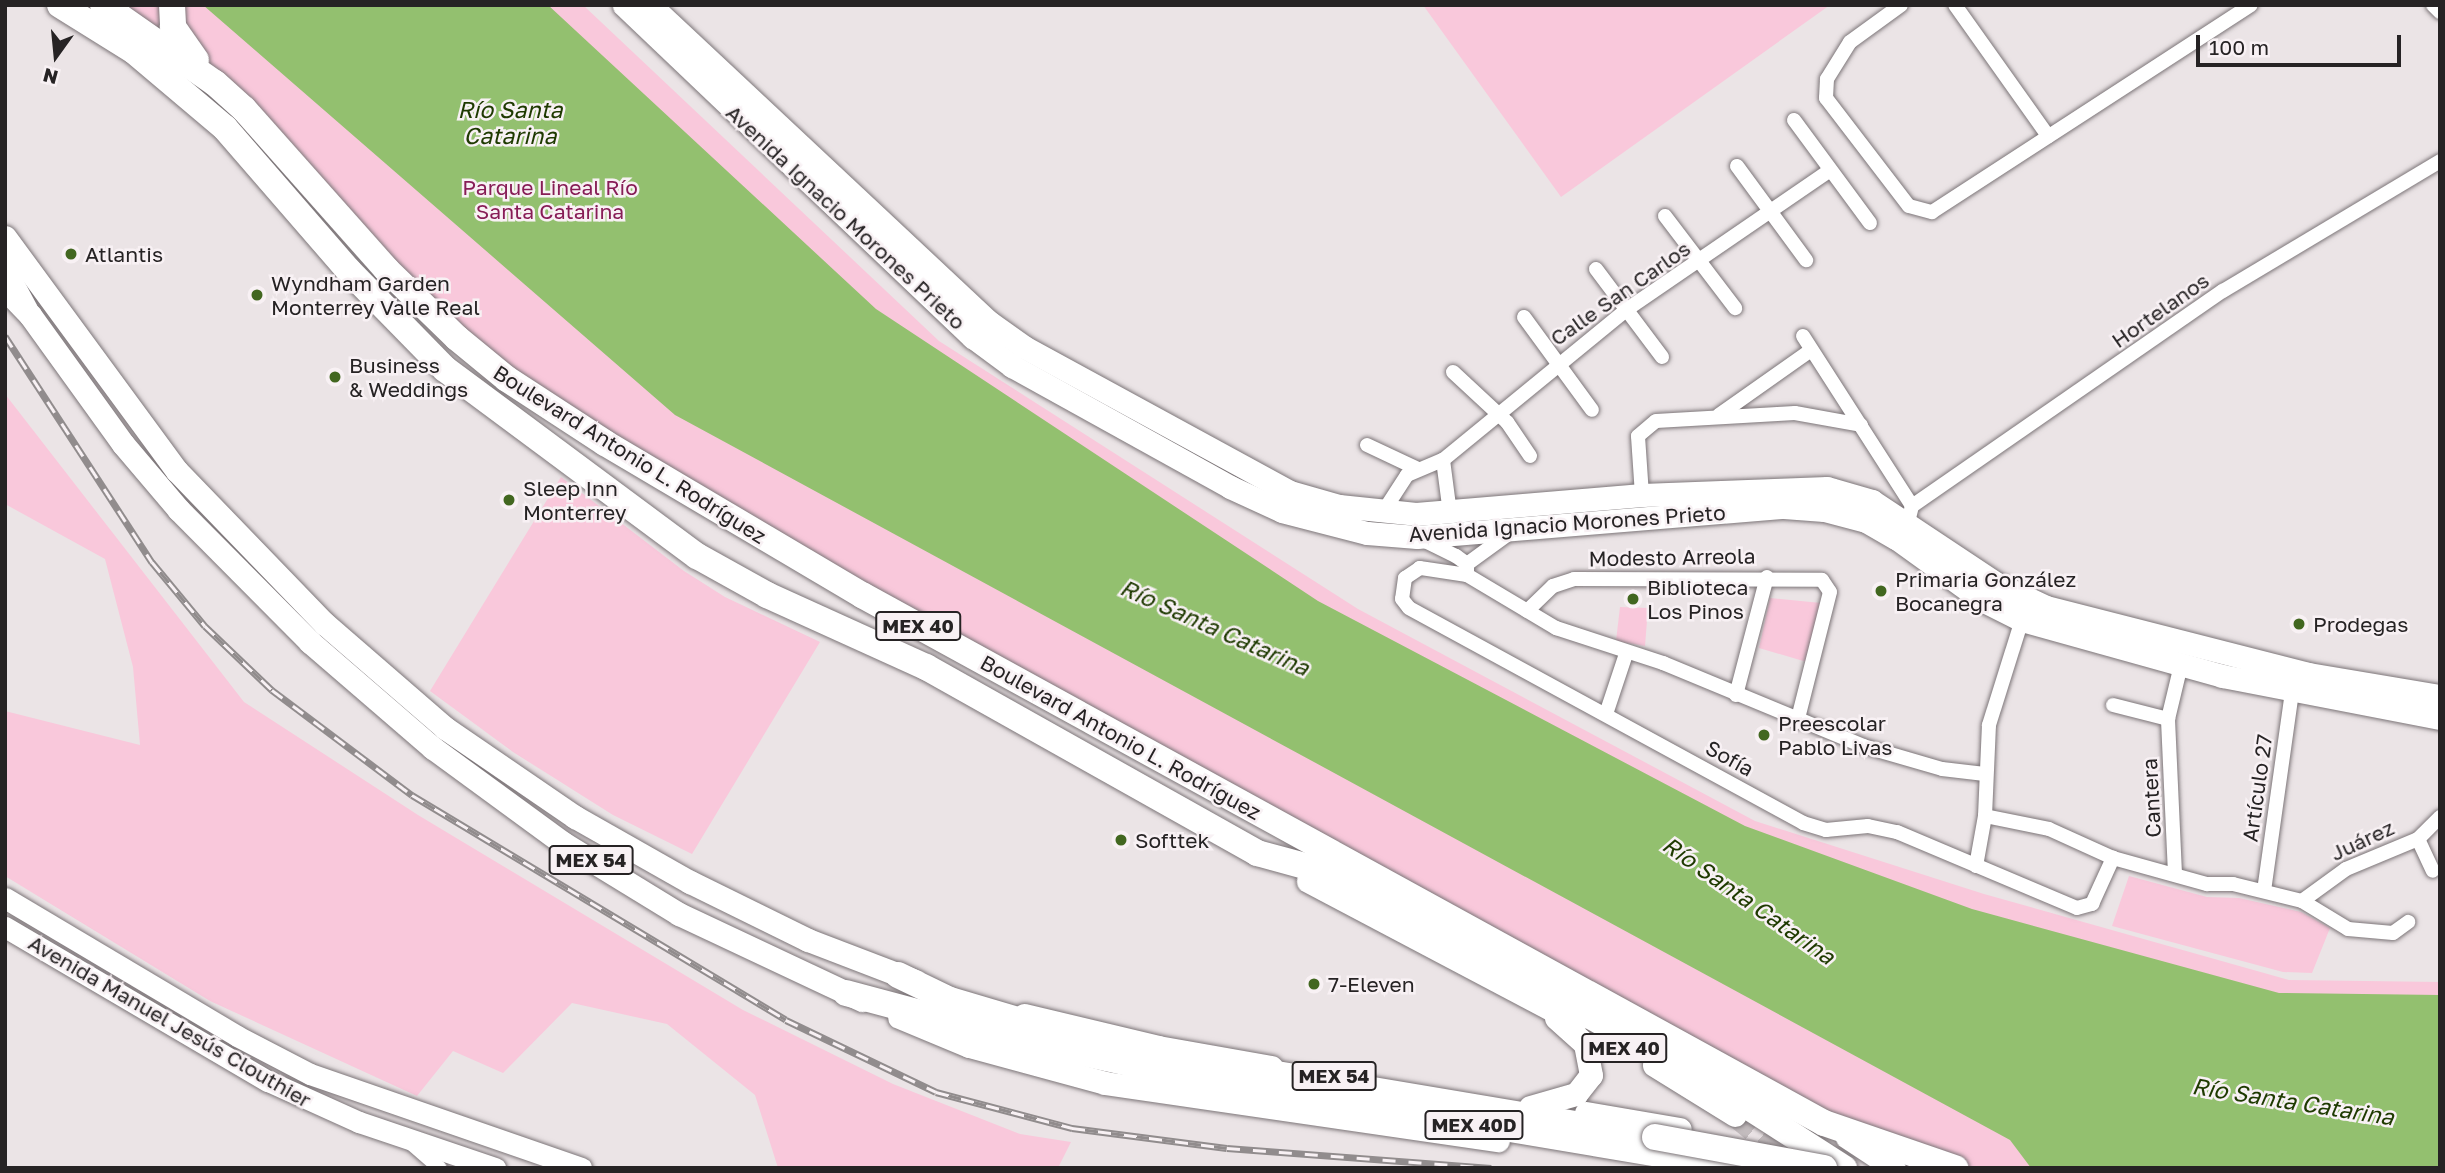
<!DOCTYPE html>
<meta charset="utf-8">
<style>
body{margin:0}
#map{position:relative;width:2445px;height:1173px;overflow:hidden;background:#ebe4e6;font-family:"Golos Text",sans-serif}
div>[style]{position:absolute}
[style*='--x']{left:calc(var(--x)*1px);top:calc(var(--y)*1px);width:calc(var(--w)*1px);rotate:calc(var(--a)*1deg)}
.green>*{inset:0;background:#f9c8db}
.water>*{inset:0;background:#93c06f}
.primary-tunnel>*{height:23px;margin-top:-11.5px;transform-origin:0;background:repeating-linear-gradient(90deg,#c4bdbf 0 23px,transparent 0 34px)}
.roads{filter:drop-shadow(0 0 2px #7c7578) drop-shadow(0 0 2px #7c7578)}
.street>*{height:14px;margin:-7px;padding:0 7px;transform-origin:7px;border-radius:7px;background:#fff}
.secondary>*{height:21px;margin:-10.5px;padding:0 10.5px;transform-origin:10.5px;border-radius:10.5px;background:#fff}
.primary>*{height:23px;margin:-11.5px;padding:0 11.5px;transform-origin:11.5px;border-radius:11.5px;background:#fff}
.highway>*{height:26px;margin:-13px;padding:0 13px;transform-origin:13px;border-radius:13px;background:#fff}
.rail>*{height:7px;margin-top:-3.5px;transform-origin:0;background:repeating-linear-gradient(90deg,#f8f1f4 0 13px,#918c8d 0 26px);box-sizing:border-box;border-block:2px solid #918c8d}
.bridges{filter:drop-shadow(0 0 2px #7c7578) drop-shadow(0 0 2px #7c7578)}
.highway-bridge>*{height:26px;margin:-13px;padding:0 13px;transform-origin:13px;border-radius:13px;background:#fff}
.dots>*{width:19px;height:19px;translate:-50% -50%;box-sizing:border-box;border:4px solid #f8f1f4;border-radius:50%}
span{translate:-50% -50%;white-space:nowrap;text-align:center;line-height:1.15;-webkit-text-stroke:5px #f8f1f4;paint-order:stroke}
.shield-label span{padding:2px 5px;background:#f8f1f4;border:2px solid;border-radius:5px;-webkit-text-stroke-width:0}
.shield-label{font-size:19px;color:#262324;font-weight:700}
.park-label{font-size:21px;color:#871d56}
.street-label{font-size:21px;color:#262324}
.poi-label{font-size:21px;color:#262324}
.left{translate:0 -50%;text-align:left}
.water-label{font-size:23px;color:#1e3a00;font-style:italic}
.frame{position:absolute;inset:0;border:7px solid #262324;pointer-events:none}
.north{position:absolute;left:21px;top:21px;width:70px;height:70px;-webkit-text-stroke:5px #f8f1f4;paint-order:stroke;rotate:195deg;font-size:19px;font-weight:700;line-height:28px;text-align:center;color:#262324}
.north::after{content:'';display:block;margin:auto;width:24px;height:32px;background:#262324;clip-path:polygon(50% 0,100% 100%,50% 72%,0 100%)}
.scale{position:absolute;left:2196px;top:35px;width:205px;height:32px;box-sizing:border-box;border:4px solid #262324;border-top:0;padding-left:9px;font-size:21px;line-height:24px;white-space:nowrap;color:#262324;-webkit-text-stroke:5px #f8f1f4;paint-order:stroke}
</style>
<div id="map">
<div class="green">
<div style="clip-path:polygon(115px 5px,583px 5px,939px 341px,1358px 609px,1755px 821px,1984px 894px,2289px 980px,2440px 982px,2440px 1168px,1902px 1168px,755px 534px,468px 346px,275px 132px)"></div>
<div style="clip-path:polygon(1423px 5px,1830px 5px,1561px 197px)"></div>
<div style="clip-path:polygon(5px 394px,244px 702px,418px 815px,743px 1010px,893px 1084px,1020px 1134px,1071px 1142px,1058px 1168px,778px 1168px,755px 1095px,667px 1024px,572px 1003px,503px 1073px,453px 1051px,417px 1096px,210px 1001px,5px 876px,5px 711px,140px 745px,133px 667px,105px 559px,5px 504px)"></div>
<div style="clip-path:polygon(561px 477px,684px 571px,725px 597px,820px 642px,692px 854px,613px 815px,513px 752px,430px 691px)"></div>
<div style="clip-path:polygon(1770px 598px,1821px 603px,1810px 663px,1759px 648px)"></div>
<div style="clip-path:polygon(1620px 607px,1648px 608px,1645px 646px,1616px 641px)"></div>
<div style="clip-path:polygon(2129px 876px,2207px 897px,2239px 898px,2301px 912px,2330px 928px,2312px 973px,2283px 972px,2112px 926px)"></div>
</div>
<div class="water">
<div style="clip-path:polygon(203px 5px,548px 5px,876px 309px,1318px 601px,1745px 826px,1972px 909px,2279px 993px,2440px 995px,2440px 1168px,2031px 1168px,2010px 1140px,675px 415px)"></div>
</div>
<div class="primary-tunnel">
<div style="--x:1735;--y:1115;--w:77;--a:39.2"></div>
</div>
<div class="roads">
<div class="street">
<div style="--x:1901;--y:5;--w:63;--a:144"></div>
<div style="--x:1850;--y:42;--w:44;--a:121.9"></div>
<div style="--x:1827;--y:79;--w:19;--a:93"></div>
<div style="--x:1826;--y:98;--w:136;--a:52.5"></div>
<div style="--x:1909;--y:206;--w:24;--a:15"></div>
<div style="--x:1932;--y:212;--w:380;--a:-33"></div>
<div style="--x:1955;--y:5;--w:161;--a:54.6"></div>
<div style="--x:2433;--y:5;--w:10;--a:45"></div>
<div style="--x:1794;--y:120;--w:128;--a:53.6"></div>
<div style="--x:1737;--y:166;--w:117;--a:53.7"></div>
<div style="--x:1665;--y:216;--w:116;--a:52.7"></div>
<div style="--x:1596;--y:269;--w:110;--a:53.1"></div>
<div style="--x:1524;--y:317;--w:115;--a:53.8"></div>
<div style="--x:1803;--y:336;--w:202;--a:57.3"></div>
<div style="--x:1453;--y:372;--w:74;--a:42.8"></div>
<div style="--x:1507;--y:422;--w:41;--a:55.9"></div>
<div style="--x:1719;--y:415;--w:113;--a:-35.2"></div>
<div style="--x:1367;--y:445;--w:56;--a:25.2"></div>
<div style="--x:1443;--y:460;--w:53;--a:82.5"></div>
<div style="--x:1642;--y:495;--w:59;--a:-93.9"></div>
<div style="--x:1638;--y:436;--w:23;--a:-40"></div>
<div style="--x:1656;--y:421;--w:139;--a:-3.3"></div>
<div style="--x:1795;--y:413;--w:67;--a:10.3"></div>
<div style="--x:1383;--y:512;--w:44;--a:-57"></div>
<div style="--x:1407;--y:475;--w:39;--a:-23"></div>
<div style="--x:1443;--y:460;--w:237;--a:-39.3"></div>
<div style="--x:1626;--y:310;--w:246;--a:-34.4"></div>
<div style="--x:1908;--y:522;--w:16;--a:-76"></div>
<div style="--x:1912;--y:506;--w:378;--a:-34.7"></div>
<div style="--x:2223;--y:291;--w:253;--a:-30.9"></div>
<div style="--x:1421;--y:539;--w:39;--a:26"></div>
<div style="--x:1456;--y:556;--w:14;--a:36"></div>
<div style="--x:1467;--y:564;--w:11;--a:90"></div>
<div style="--x:1467;--y:575;--w:104;--a:30.8"></div>
<div style="--x:1556;--y:628;--w:113;--a:18.1"></div>
<div style="--x:1663;--y:663;--w:217;--a:22.5"></div>
<div style="--x:1863;--y:746;--w:82;--a:16.2"></div>
<div style="--x:1942;--y:769;--w:43;--a:6.6"></div>
<div style="--x:1467;--y:564;--w:54;--a:-36"></div>
<div style="--x:1467;--y:575;--w:48;--a:-171.5"></div>
<div style="--x:1420;--y:568;--w:18;--a:146"></div>
<div style="--x:1405;--y:578;--w:21;--a:98"></div>
<div style="--x:1402;--y:599;--w:11;--a:52"></div>
<div style="--x:1409;--y:608;--w:449;--a:28.6"></div>
<div style="--x:1803;--y:823;--w:24;--a:17"></div>
<div style="--x:1826;--y:830;--w:42;--a:-5.4"></div>
<div style="--x:1868;--y:826;--w:30;--a:12"></div>
<div style="--x:1897;--y:832;--w:195;--a:22.9"></div>
<div style="--x:2077;--y:908;--w:16;--a:-15"></div>
<div style="--x:2092;--y:904;--w:51;--a:-65.5"></div>
<div style="--x:1527;--y:611;--w:36;--a:-44"></div>
<div style="--x:1553;--y:586;--w:22;--a:-18"></div>
<div style="--x:1574;--y:579;--w:248;--a:0.2"></div>
<div style="--x:1822;--y:580;--w:14;--a:56"></div>
<div style="--x:1830;--y:592;--w:134;--a:104.2"></div>
<div style="--x:1736;--y:695;--w:122;--a:-75.3"></div>
<div style="--x:2113;--y:705;--w:57;--a:14.3"></div>
<div style="--x:1606;--y:714;--w:63;--a:-71.6"></div>
<div style="--x:1985;--y:816;--w:65;--a:11.5"></div>
<div style="--x:2049;--y:829;--w:70;--a:24.4"></div>
<div style="--x:2113;--y:858;--w:98;--a:15.5"></div>
<div style="--x:2207;--y:884;--w:26;--a:0"></div>
<div style="--x:2233;--y:884;--w:71;--a:13.8"></div>
<div style="--x:2302;--y:901;--w:54;--a:31.3"></div>
<div style="--x:2348;--y:929;--w:45;--a:5.1"></div>
<div style="--x:2393;--y:933;--w:19;--a:-36"></div>
<div style="--x:2418;--y:839;--w:35;--a:65"></div>
<div style="--x:1976;--y:866;--w:51;--a:-79.8"></div>
<div style="--x:1985;--y:816;--w:91;--a:-87.5"></div>
<div style="--x:1989;--y:725;--w:110;--a:-72.6"></div>
<div style="--x:2175;--y:874;--w:155;--a:-92.6"></div>
<div style="--x:2168;--y:719;--w:56;--a:-76.5"></div>
<div style="--x:2264;--y:891;--w:201;--a:-82"></div>
<div style="--x:2302;--y:901;--w:54;--a:-36"></div>
<div style="--x:2346;--y:869;--w:78;--a:-22.6"></div>
<div style="--x:2418;--y:839;--w:31;--a:-45"></div>
<div style="--x:412;--y:1144;--w:37;--a:41"></div>
</div>
<div class="secondary">
<div style="--x:5;--y:268;--w:47;--a:61.8"></div>
<div style="--x:5;--y:898;--w:270;--a:30.7"></div>
<div style="--x:237;--y:1036;--w:82;--a:27.5"></div>
<div style="--x:310;--y:1074;--w:287;--a:19.1"></div>
<div style="--x:5;--y:927;--w:305;--a:30.4"></div>
<div style="--x:268;--y:1081;--w:100;--a:24.3"></div>
<div style="--x:359;--y:1122;--w:144;--a:18.7"></div>
</div>
<div class="primary">
<div style="--x:624;--y:5;--w:482;--a:43.6"></div>
<div style="--x:973;--y:337;--w:49;--a:36.6"></div>
<div style="--x:1012;--y:366;--w:249;--a:29"></div>
<div style="--x:1230;--y:487;--w:57;--a:24.8"></div>
<div style="--x:1282;--y:511;--w:88;--a:14.5"></div>
<div style="--x:1367;--y:533;--w:50;--a:4.6"></div>
<div style="--x:1417;--y:537;--w:368;--a:-4.7"></div>
<div style="--x:1784;--y:507;--w:40;--a:4.3"></div>
<div style="--x:1824;--y:510;--w:43;--a:14.7"></div>
<div style="--x:1866;--y:521;--w:34;--a:30"></div>
<div style="--x:1896;--y:538;--w:106;--a:35.8"></div>
<div style="--x:1982;--y:600;--w:45;--a:26.6"></div>
<div style="--x:2022;--y:620;--w:208;--a:15.6"></div>
<div style="--x:2222;--y:676;--w:222;--a:10.9"></div>
<div style="--x:650;--y:5;--w:464;--a:43.1"></div>
<div style="--x:989;--y:322;--w:43;--a:35.5"></div>
<div style="--x:1024;--y:347;--w:303;--a:28.6"></div>
<div style="--x:1290;--y:492;--w:51;--a:15.9"></div>
<div style="--x:1339;--y:506;--w:77;--a:5.9"></div>
<div style="--x:1416;--y:514;--w:227;--a:-4.8"></div>
<div style="--x:1642;--y:495;--w:185;--a:-2.2"></div>
<div style="--x:1827;--y:488;--w:47;--a:16.1"></div>
<div style="--x:1872;--y:501;--w:150;--a:33.6"></div>
<div style="--x:1997;--y:584;--w:54;--a:25.1"></div>
<div style="--x:2046;--y:607;--w:270;--a:14.3"></div>
<div style="--x:2308;--y:674;--w:134;--a:9.5"></div>
<div style="--x:5;--y:237;--w:290;--a:53.7"></div>
<div style="--x:177;--y:471;--w:213;--a:46"></div>
<div style="--x:325;--y:624;--w:159;--a:40.9"></div>
<div style="--x:445;--y:728;--w:158;--a:34.4"></div>
<div style="--x:575;--y:817;--w:132;--a:29.5"></div>
<div style="--x:690;--y:882;--w:131;--a:26.2"></div>
<div style="--x:808;--y:940;--w:115;--a:21"></div>
<div style="--x:5;--y:289;--w:36;--a:46"></div>
<div style="--x:30;--y:315;--w:159;--a:54.2"></div>
<div style="--x:123;--y:444;--w:87;--a:49.7"></div>
<div style="--x:179;--y:510;--w:186;--a:45.2"></div>
<div style="--x:310;--y:642;--w:162;--a:40.8"></div>
<div style="--x:433;--y:748;--w:161;--a:36.2"></div>
<div style="--x:563;--y:843;--w:136;--a:31.5"></div>
<div style="--x:679;--y:914;--w:202;--a:25.2"></div>
<div style="--x:1308;--y:881;--w:302;--a:27.8"></div>
<div style="--x:1024;--y:1015;--w:138;--a:13.4"></div>
<div style="--x:1158;--y:1047;--w:115;--a:10"></div>
<div style="--x:899;--y:1017;--w:76;--a:22.5"></div>
<div style="--x:969;--y:1046;--w:141;--a:15.2"></div>
<div style="--x:1105;--y:1083;--w:397;--a:8.3"></div>
<div style="--x:1654;--y:1065;--w:95;--a:31.7"></div>
<div style="--x:1530;--y:1107;--w:48;--a:-15.8"></div>
<div style="--x:1576;--y:1094;--w:24;--a:-52"></div>
<div style="--x:1591;--y:1075;--w:32;--a:-101"></div>
<div style="--x:1585;--y:1044;--w:39;--a:-138"></div>
<div style="--x:1586;--y:1113;--w:95;--a:9.7"></div>
<div style="--x:1847;--y:1137;--w:56;--a:33.4"></div>
</div>
<div class="highway">
<div style="--x:60;--y:5;--w:87;--a:31.9"></div>
<div style="--x:134;--y:51;--w:119;--a:40.2"></div>
<div style="--x:225;--y:128;--w:189;--a:49.1"></div>
<div style="--x:349;--y:271;--w:137;--a:45.6"></div>
<div style="--x:445;--y:369;--w:314;--a:36.6"></div>
<div style="--x:697;--y:556;--w:80;--a:29.1"></div>
<div style="--x:767;--y:595;--w:175;--a:24.4"></div>
<div style="--x:926;--y:667;--w:380;--a:29.3"></div>
<div style="--x:1257;--y:853;--w:50;--a:15.2"></div>
<div style="--x:1305;--y:866;--w:161;--a:26.9"></div>
<div style="--x:1449;--y:939;--w:288;--a:28.6"></div>
<div style="--x:1702;--y:1077;--w:169;--a:32.7"></div>
<div style="--x:103;--y:5;--w:136;--a:34.9"></div>
<div style="--x:215;--y:83;--w:39;--a:42"></div>
<div style="--x:244;--y:109;--w:214;--a:48.4"></div>
<div style="--x:386;--y:269;--w:99;--a:44.2"></div>
<div style="--x:457;--y:338;--w:65;--a:39.4"></div>
<div style="--x:507;--y:379;--w:117;--a:33.1"></div>
<div style="--x:605;--y:443;--w:299;--a:30.6"></div>
<div style="--x:862;--y:595;--w:1097;--a:28.76"></div>
<div style="--x:1824;--y:1123;--w:139;--a:19"></div>
<div style="--x:172;--y:5;--w:22;--a:87"></div>
<div style="--x:173;--y:27;--w:40;--a:55.1"></div>
<div style="--x:898;--y:975;--w:58;--a:25.7"></div>
<div style="--x:950;--y:1000;--w:95;--a:16.5"></div>
<div style="--x:846;--y:993;--w:174;--a:15"></div>
<div style="--x:1014;--y:1038;--w:155;--a:12.3"></div>
<div style="--x:1165;--y:1071;--w:585;--a:9.54"></div>
<div style="--x:1253;--y:1070;--w:408;--a:9.5"></div>
</div>
</div>
<div class="rail">
<div style="--x:5;--y:336;--w:270;--a:57"></div>
<div style="--x:152;--y:562;--w:83;--a:50.4"></div>
<div style="--x:205;--y:626;--w:93;--a:43.7"></div>
<div style="--x:272;--y:690;--w:175;--a:36.9"></div>
<div style="--x:412;--y:795;--w:436;--a:31"></div>
<div style="--x:786;--y:1020;--w:166;--a:25.6"></div>
<div style="--x:936;--y:1092;--w:141;--a:14.8"></div>
<div style="--x:1072;--y:1128;--w:156;--a:7.4"></div>
<div style="--x:1227;--y:1148;--w:265;--a:4.3"></div>
</div>
<div class="bridges">
<div class="highway-bridge">
<div style="--x:1655;--y:1137;--w:172;--a:10.4"></div>
</div>
</div>
<div class="dots">
<div style="left:71px;top:254px;background:#426720"></div>
<div style="left:257px;top:295px;background:#426720"></div>
<div style="left:335px;top:377px;background:#426720"></div>
<div style="left:509px;top:500px;background:#426720"></div>
<div style="left:1881px;top:591px;background:#426720"></div>
<div style="left:1633px;top:599px;background:#426720"></div>
<div style="left:2299px;top:624px;background:#426720"></div>
<div style="left:1764px;top:735px;background:#426720"></div>
<div style="left:1121px;top:840px;background:#426720"></div>
<div style="left:1314px;top:984px;background:#426720"></div>
</div>
<div class="shield-label">
<span style="left:918px;top:626px">MEX 40</span>
<span style="left:591px;top:860px">MEX 54</span>
<span style="left:1624px;top:1048px">MEX 40</span>
<span style="left:1334px;top:1076px">MEX 54</span>
<span style="left:1474px;top:1125px">MEX 40D</span>
</div>
<div class="park-label">
<span style="left:550px;top:199px">Parque Lineal Río<br>Santa Catarina</span>
</div>
<div class="street-label">
<span style="left:846px;top:217px;rotate:43deg">Avenida Ignacio Morones Prieto</span>
<span style="left:1620px;top:293px;rotate:-35deg">Calle San Carlos</span>
<span style="left:2160px;top:310px;rotate:-35deg">Hortelanos</span>
<span style="left:630px;top:454px;rotate:32deg">Boulevard Antonio L. Rodríguez</span>
<span style="left:1567px;top:523px;rotate:-4deg">Avenida Ignacio Morones Prieto</span>
<span style="left:1672px;top:557px;rotate:-1deg">Modesto Arreola</span>
<span style="left:1121px;top:737px;rotate:29deg">Boulevard Antonio L. Rodríguez</span>
<span style="left:1730px;top:758px;rotate:29deg">Sofía</span>
<span style="left:2257px;top:788px;rotate:-82deg">Artículo 27</span>
<span style="left:2151px;top:798px;rotate:-93deg">Cantera</span>
<span style="left:2362px;top:840px;rotate:-25deg">Juárez</span>
<span style="left:170px;top:1021px;rotate:30deg">Avenida Manuel Jesús Clouthier</span>
</div>
<div class="poi-label">
<span class="left" style="left:85px;top:254px">Atlantis</span>
<span class="left" style="left:271px;top:295px">Wyndham Garden<br>Monterrey Valle Real</span>
<span class="left" style="left:349px;top:377px">Business<br>&amp; Weddings</span>
<span class="left" style="left:523px;top:500px">Sleep Inn<br>Monterrey</span>
<span class="left" style="left:1895px;top:591px">Primaria González<br>Bocanegra</span>
<span class="left" style="left:1647px;top:599px">Biblioteca<br>Los Pinos</span>
<span class="left" style="left:2313px;top:624px">Prodegas</span>
<span class="left" style="left:1778px;top:735px">Preescolar<br>Pablo Livas</span>
<span class="left" style="left:1135px;top:840px">Softtek</span>
<span class="left" style="left:1328px;top:984px">7-Eleven</span>
</div>
<div class="water-label">
<span style="left:510px;top:122px">Río Santa<br>Catarina</span>
<span style="left:1215px;top:627px;rotate:24deg">Río Santa Catarina</span>
<span style="left:1749px;top:900px;rotate:35deg">Río Santa Catarina</span>
<span style="left:2293px;top:1101px;rotate:9deg">Río Santa Catarina</span>
</div>
<div class="frame"></div>
<div class="north">N</div>
<div class="scale">100 m</div>
</div>
